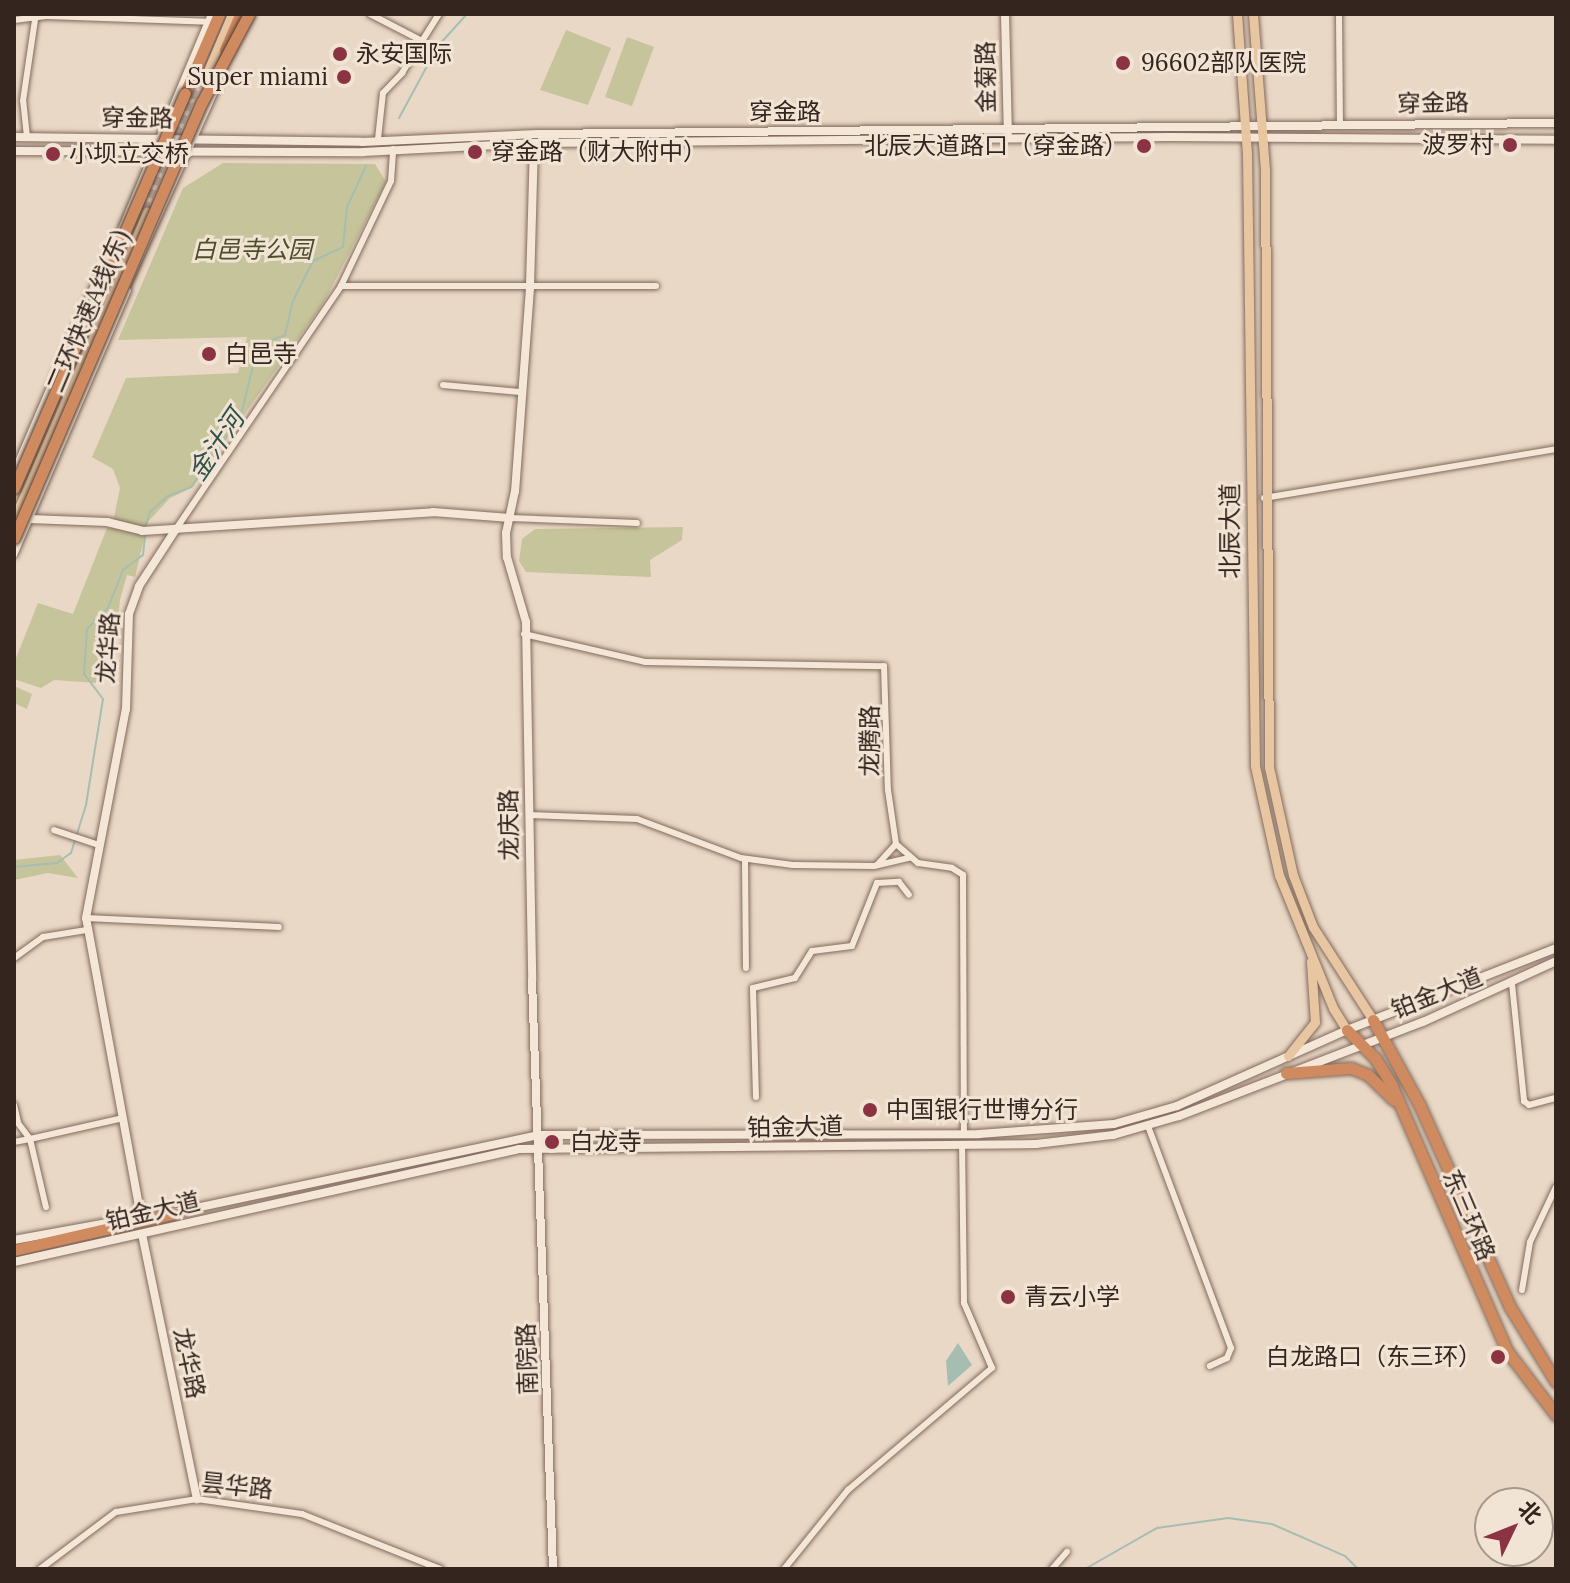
<!DOCTYPE html>
<meta charset="utf-8">
<style>
body{margin:0}
#map{position:relative;width:1570px;height:1583px;overflow:hidden;background:#e9d8c5;font-family:Lora,"Noto Sans SC",serif}
div>[style]{position:absolute}
[style*='--x']{left:calc(var(--x)*1px);top:calc(var(--y)*1px);width:calc(var(--w)*1px);rotate:calc(var(--a)*1deg)}
.green>*{inset:0;background:#c6c49a}
.water>*{inset:0;background:#a6bdb2}
.stream>*{height:2px;margin:-1px;padding:0 1px;transform-origin:1px;border-radius:1px;background:#a6bdb2}
.primary-tunnel>*{height:9px;margin-top:-4.5px;transform-origin:0;background:repeating-linear-gradient(90deg,#c5b4a4 0 9px,transparent 0 13.5px)}
.roads{filter:drop-shadow(0 0 2px #826a5d) drop-shadow(0 0 2px #826a5d)}
.street>*{height:6px;margin:-3px;padding:0 3px;transform-origin:3px;border-radius:3px;background:#f5e7d7}
.secondary>*{height:8px;margin:-4px;padding:0 4px;transform-origin:4px;border-radius:4px;background:#f5e7d7}
.primary>*{height:9px;margin:-4.5px;padding:0 4.5px;transform-origin:4.5px;border-radius:4.5px;background:#e8c6a1}
.highway>*{height:11px;margin:-5.5px;padding:0 5.5px;transform-origin:5.5px;border-radius:5.5px;background:#cf8a5f}
.bridges{filter:drop-shadow(0 0 2px #503a31) drop-shadow(0 0 2px #503a31)}
.highway-bridge>*{height:11px;margin:-5.5px;padding:0 5.5px;transform-origin:5.5px;border-radius:5.5px;background:#cf8a5f}
.dots>*{width:22px;height:22px;translate:-50% -50%;box-sizing:border-box;border:4px solid #f1e4d4;border-radius:50%}
span{translate:-50% -50%;white-space:nowrap;text-align:center;line-height:1.15;-webkit-text-stroke:6px #f1e4d4;paint-order:stroke}
.poi-label{font-size:24px;color:#34261f}
.left{translate:0 -50%;text-align:left}
.right{translate:-100% -50%;text-align:right}
.street-label{font-size:24px;color:#34261f}
.park-label{font-size:24px;color:#4b4e28;font-style:italic}
.water-label{font-size:26px;color:#30524a;font-style:italic}
.frame{position:absolute;inset:0;border:16px solid #34261f;pointer-events:none}
.north{position:absolute;left:1474px;top:1487px;width:80px;height:80px;box-sizing:border-box;background:#f1e4d4;border:2px solid #a5988c;border-radius:50%;rotate:47deg;font-size:22px;font-weight:700;line-height:32px;text-align:center;color:#34261f}
.north::after{content:'';display:block;margin:auto;width:28px;height:36px;background:#8b3343;clip-path:polygon(50% 0,100% 100%,50% 72%,0 100%)}
</style>
<div id="map">
<div class="green">
<div style="clip-path:polygon(566px 30px,611px 48px,588px 105px,540px 90px)"></div>
<div style="clip-path:polygon(627px 37px,654px 47px,632px 106px,605px 97px)"></div>
<div style="clip-path:polygon(223px 163px,375px 164px,386px 182px,324px 302px,193px 487px,170px 498px,148px 522px,135px 577px,127px 575px,120px 600px,116px 641px,101px 640px,96px 683px,54px 680px,41px 688px,14px 679px,14px 663px,38px 603px,73px 614px,107px 528px,112px 527px,120px 488px,113px 469px,92px 457px,126px 378px,238px 373px,247px 337px,118px 340px,183px 188px)"></div>
<div style="clip-path:polygon(683px 527px,682px 540px,650px 560px,651px 577px,526px 572px,519px 561px,522px 539px,535px 529px)"></div>
<div style="clip-path:polygon(14px 686px,32px 694px,27px 709px,14px 703px)"></div>
<div style="clip-path:polygon(60px 855px,78px 878px,48px 873px,14px 880px,14px 860px)"></div>
</div>
<div class="water">
<div style="clip-path:polygon(958px 1343px,972px 1365px,948px 1386px,946px 1361px)"></div>
</div>
<div class="stream">
<div style="--x:399;--y:118;--w:82;--a:-61.6"></div>
<div style="--x:438;--y:46;--w:43;--a:-47.8"></div>
<div style="--x:145;--y:528;--w:17;--a:-73"></div>
<div style="--x:150;--y:512;--w:24;--a:-42"></div>
<div style="--x:168;--y:496;--w:25;--a:-21"></div>
<div style="--x:191;--y:487;--w:88;--a:-55.2"></div>
<div style="--x:241;--y:415;--w:72;--a:-76.3"></div>
<div style="--x:258;--y:345;--w:29;--a:-20"></div>
<div style="--x:285;--y:335;--w:35;--a:-77"></div>
<div style="--x:293;--y:301;--w:45;--a:-63.4"></div>
<div style="--x:313;--y:261;--w:33;--a:-25"></div>
<div style="--x:343;--y:247;--w:40;--a:-84.3"></div>
<div style="--x:347;--y:207;--w:45;--a:-65.1"></div>
<div style="--x:14;--y:867;--w:43;--a:-5.3"></div>
<div style="--x:57;--y:863;--w:17;--a:-36"></div>
<div style="--x:71;--y:853;--w:50;--a:-72.6"></div>
<div style="--x:86;--y:805;--w:107;--a:-80.9"></div>
<div style="--x:103;--y:699;--w:31;--a:-127"></div>
<div style="--x:84;--y:674;--w:45;--a:-86.2"></div>
<div style="--x:87;--y:629;--w:30;--a:-45"></div>
<div style="--x:108;--y:608;--w:41;--a:-68.5"></div>
<div style="--x:123;--y:570;--w:25;--a:-37"></div>
<div style="--x:143;--y:555;--w:20;--a:-84"></div>
<div style="--x:14;--y:1348;--w:12;--a:90"></div>
<div style="--x:1085;--y:1569;--w:83;--a:-29.7"></div>
<div style="--x:1157;--y:1528;--w:72;--a:-8"></div>
<div style="--x:1228;--y:1518;--w:44;--a:7.8"></div>
<div style="--x:1272;--y:1524;--w:80;--a:23.7"></div>
<div style="--x:1345;--y:1556;--w:18;--a:45"></div>
</div>
<div class="primary-tunnel">
<div style="--x:143;--y:209;--w:142;--a:-66.9"></div>
</div>
<div class="roads">
<div class="street">
<div style="--x:370;--y:14;--w:59;--a:27.4"></div>
<div style="--x:1339;--y:14;--w:111;--a:89.5"></div>
<div style="--x:14;--y:20;--w:34;--a:-7"></div>
<div style="--x:48;--y:16;--w:160;--a:2.1"></div>
<div style="--x:27;--y:137;--w:36;--a:-96"></div>
<div style="--x:23;--y:101;--w:82;--a:-81.6"></div>
<div style="--x:378;--y:139;--w:46;--a:-83.8"></div>
<div style="--x:383;--y:93;--w:28;--a:-46"></div>
<div style="--x:402;--y:73;--w:70;--a:-57.9"></div>
<div style="--x:341;--y:286;--w:315;--a:0"></div>
<div style="--x:443;--y:385;--w:77;--a:5.2"></div>
<div style="--x:14;--y:471;--w:215;--a:-66.7"></div>
<div style="--x:1264;--y:498;--w:296;--a:-9.5"></div>
<div style="--x:510;--y:518;--w:127;--a:2.3"></div>
<div style="--x:176;--y:529;--w:294;--a:-55.8"></div>
<div style="--x:341;--y:286;--w:116;--a:-64.5"></div>
<div style="--x:391;--y:181;--w:32;--a:-86"></div>
<div style="--x:14;--y:555;--w:288;--a:-66.7"></div>
<div style="--x:524;--y:634;--w:124;--a:13"></div>
<div style="--x:645;--y:662;--w:239;--a:1"></div>
<div style="--x:884;--y:666;--w:124;--a:88.2"></div>
<div style="--x:888;--y:790;--w:55;--a:81.6"></div>
<div style="--x:896;--y:844;--w:29;--a:41"></div>
<div style="--x:918;--y:863;--w:34;--a:8"></div>
<div style="--x:952;--y:868;--w:13;--a:32"></div>
<div style="--x:963;--y:875;--w:259;--a:89.8"></div>
<div style="--x:529;--y:815;--w:108;--a:2.1"></div>
<div style="--x:637;--y:819;--w:111;--a:20.6"></div>
<div style="--x:741;--y:858;--w:52;--a:7.7"></div>
<div style="--x:793;--y:865;--w:81;--a:0.7"></div>
<div style="--x:874;--y:866;--w:37;--a:-13"></div>
<div style="--x:54;--y:830;--w:47;--a:18.4"></div>
<div style="--x:745;--y:859;--w:109;--a:89.5"></div>
<div style="--x:878;--y:864;--w:27;--a:-48"></div>
<div style="--x:86;--y:918;--w:193;--a:2.7"></div>
<div style="--x:14;--y:958;--w:36;--a:-36"></div>
<div style="--x:43;--y:937;--w:44;--a:-9.2"></div>
<div style="--x:1512;--y:984;--w:118;--a:84.1"></div>
<div style="--x:1524;--y:1101;--w:6;--a:39"></div>
<div style="--x:1529;--y:1105;--w:28;--a:-15"></div>
<div style="--x:756;--y:1097;--w:109;--a:-91.6"></div>
<div style="--x:753;--y:988;--w:43;--a:-13.4"></div>
<div style="--x:795;--y:978;--w:32;--a:-58"></div>
<div style="--x:812;--y:951;--w:40;--a:-7.1"></div>
<div style="--x:852;--y:946;--w:68;--a:-68.4"></div>
<div style="--x:877;--y:883;--w:22;--a:-3"></div>
<div style="--x:899;--y:882;--w:16;--a:52"></div>
<div style="--x:14;--y:1105;--w:18;--a:77"></div>
<div style="--x:18;--y:1123;--w:20;--a:53"></div>
<div style="--x:30;--y:1139;--w:91;--a:-12.7"></div>
<div style="--x:1148;--y:1126;--w:237;--a:69.5"></div>
<div style="--x:1231;--y:1348;--w:11;--a:112"></div>
<div style="--x:1227;--y:1358;--w:19;--a:155"></div>
<div style="--x:14;--y:1142;--w:16;--a:-11"></div>
<div style="--x:30;--y:1139;--w:70;--a:76.8"></div>
<div style="--x:1522;--y:1290;--w:49;--a:-80.5"></div>
<div style="--x:1530;--y:1242;--w:61;--a:-64.7"></div>
<div style="--x:40;--y:1569;--w:95;--a:-36.9"></div>
<div style="--x:116;--y:1512;--w:82;--a:-9.1"></div>
<div style="--x:197;--y:1499;--w:106;--a:8.1"></div>
<div style="--x:302;--y:1514;--w:149;--a:21.7"></div>
<div style="--x:784;--y:1569;--w:102;--a:-51"></div>
<div style="--x:848;--y:1490;--w:189;--a:-40.3"></div>
<div style="--x:992;--y:1368;--w:71;--a:-113.3"></div>
<div style="--x:964;--y:1303;--w:158;--a:-90.7"></div>
<div style="--x:1052;--y:1569;--w:23;--a:-49"></div>
</div>
<div class="secondary">
<div style="--x:1005;--y:14;--w:119;--a:88.6"></div>
<div style="--x:14;--y:137;--w:348;--a:0.8"></div>
<div style="--x:362;--y:142;--w:176;--a:-2.6"></div>
<div style="--x:538;--y:134;--w:1018;--a:-0.62"></div>
<div style="--x:534;--y:143;--w:145;--a:91.6"></div>
<div style="--x:530;--y:288;--w:204;--a:94.2"></div>
<div style="--x:515;--y:491;--w:43;--a:102.1"></div>
<div style="--x:506;--y:533;--w:24;--a:88"></div>
<div style="--x:507;--y:557;--w:68;--a:73.7"></div>
<div style="--x:526;--y:622;--w:358;--a:89"></div>
<div style="--x:532;--y:980;--w:589;--a:87.96"></div>
<div style="--x:14;--y:151;--w:349;--a:0.2"></div>
<div style="--x:363;--y:152;--w:171;--a:-3"></div>
<div style="--x:534;--y:143;--w:637;--a:-0.54"></div>
<div style="--x:1171;--y:137;--w:385;--a:0.4"></div>
<div style="--x:100;--y:282;--w:290;--a:-67.3"></div>
<div style="--x:122;--y:295;--w:238;--a:-65.7"></div>
<div style="--x:94;--y:323;--w:19;--a:-81"></div>
<div style="--x:30;--y:519;--w:77;--a:2.2"></div>
<div style="--x:107;--y:522;--w:36;--a:14"></div>
<div style="--x:142;--y:531;--w:292;--a:-3.7"></div>
<div style="--x:433;--y:512;--w:77;--a:4.5"></div>
<div style="--x:172;--y:1213;--w:375;--a:-12"></div>
<div style="--x:539;--y:1135;--w:440;--a:-0.1"></div>
<div style="--x:979;--y:1134;--w:135;--a:-4.2"></div>
<div style="--x:1114;--y:1124;--w:66;--a:-15.9"></div>
<div style="--x:1177;--y:1106;--w:186;--a:-24.1"></div>
<div style="--x:1347;--y:1030;--w:225;--a:-21.4"></div>
<div style="--x:141;--y:1217;--w:304;--a:-100.4"></div>
<div style="--x:86;--y:918;--w:213;--a:-79.2"></div>
<div style="--x:126;--y:709;--w:95;--a:-88.2"></div>
<div style="--x:129;--y:614;--w:30;--a:-70"></div>
<div style="--x:139;--y:586;--w:68;--a:-57"></div>
<div style="--x:142;--y:1234;--w:271;--a:78.3"></div>
<div style="--x:14;--y:1240;--w:127;--a:-10.4"></div>
<div style="--x:14;--y:1262;--w:517;--a:-12.61"></div>
<div style="--x:519;--y:1149;--w:517;--a:-0.55"></div>
<div style="--x:1036;--y:1144;--w:78;--a:-6.7"></div>
<div style="--x:1113;--y:1135;--w:69;--a:-16.1"></div>
<div style="--x:1179;--y:1116;--w:261;--a:-21.1"></div>
<div style="--x:1423;--y:1022;--w:146;--a:-24.6"></div>
</div>
<div class="primary">
<div style="--x:1237;--y:14;--w:140;--a:85.9"></div>
<div style="--x:1247;--y:154;--w:612;--a:89.25"></div>
<div style="--x:1255;--y:766;--w:112;--a:77.6"></div>
<div style="--x:1279;--y:875;--w:144;--a:67.9"></div>
<div style="--x:1333;--y:1008;--w:26;--a:58"></div>
<div style="--x:1253;--y:14;--w:156;--a:85.6"></div>
<div style="--x:1265;--y:170;--w:597;--a:89.62"></div>
<div style="--x:1269;--y:767;--w:111;--a:77.5"></div>
<div style="--x:1293;--y:875;--w:56;--a:69"></div>
<div style="--x:1313;--y:927;--w:111;--a:57.2"></div>
<div style="--x:204;--y:80;--w:72;--a:-67"></div>
<div style="--x:14;--y:519;--w:335;--a:-66.6"></div>
<div style="--x:1288;--y:1056;--w:43;--a:-51.5"></div>
<div style="--x:1315;--y:1022;--w:61;--a:-93.8"></div>
</div>
<div class="highway">
<div style="--x:225;--y:50;--w:39;--a:-67"></div>
<div style="--x:185;--y:93;--w:86;--a:-66.7"></div>
<div style="--x:1373;--y:1020;--w:98;--a:61.3"></div>
<div style="--x:1420;--y:1106;--w:220;--a:65.9"></div>
<div style="--x:1510;--y:1307;--w:88;--a:58.5"></div>
<div style="--x:1347;--y:1030;--w:40;--a:45"></div>
<div style="--x:1375;--y:1058;--w:31;--a:58"></div>
<div style="--x:1391;--y:1084;--w:291;--a:66.5"></div>
<div style="--x:1507;--y:1351;--w:81;--a:52.6"></div>
<div style="--x:1286;--y:1073;--w:65;--a:-4.4"></div>
<div style="--x:1351;--y:1068;--w:18;--a:22"></div>
<div style="--x:1368;--y:1075;--w:36;--a:44"></div>
<div style="--x:14;--y:1250;--w:165;--a:-12.9"></div>
</div>
</div>
<div class="bridges">
<div class="highway-bridge">
<div style="--x:14;--y:488;--w:430;--a:-66.6"></div>
<div style="--x:14;--y:538;--w:475;--a:-66.7"></div>
<div style="--x:202;--y:102;--w:100;--a:-61.9"></div>
</div>
</div>
<div class="dots">
<div style="left:340px;top:54px;background:#8b3343"></div>
<div style="left:1123px;top:63px;background:#8b3343"></div>
<div style="left:344px;top:77px;background:#8b3343"></div>
<div style="left:1510px;top:145px;background:#8b3343"></div>
<div style="left:1144px;top:146px;background:#8b3343"></div>
<div style="left:475px;top:152px;background:#8b3343"></div>
<div style="left:53px;top:154px;background:#8b3343"></div>
<div style="left:209px;top:354px;background:#8b3343"></div>
<div style="left:870px;top:1110px;background:#8b3343"></div>
<div style="left:552px;top:1142px;background:#8b3343"></div>
<div style="left:1008px;top:1297px;background:#8b3343"></div>
<div style="left:1498px;top:1357px;background:#8b3343"></div>
</div>
<div class="poi-label">
<span class="left" style="left:356px;top:54px">永安国际</span>
<span class="left" style="left:1141px;top:63px">96602部队医院</span>
<span class="right" style="left:328px;top:77px">Super miami</span>
<span class="right" style="left:1494px;top:145px">波罗村</span>
<span class="right" style="left:1128px;top:146px">北辰大道路口（穿金路）</span>
<span class="left" style="left:491px;top:152px">穿金路（财大附中）</span>
<span class="left" style="left:69px;top:154px">小坝立交桥</span>
<span class="left" style="left:225px;top:354px">白邑寺</span>
<span class="left" style="left:886px;top:1110px">中国银行世博分行</span>
<span class="left" style="left:570px;top:1142px">白龙寺</span>
<span class="left" style="left:1024px;top:1297px">青云小学</span>
<span class="right" style="left:1482px;top:1357px">白龙路口（东三环）</span>
</div>
<div class="street-label">
<span style="left:986px;top:77px;rotate:-91deg">金菊路</span>
<span style="left:1433px;top:103px;rotate:-1deg">穿金路</span>
<span style="left:785px;top:112px">穿金路</span>
<span style="left:137px;top:118px;rotate:1deg">穿金路</span>
<span style="left:88px;top:311px;rotate:-67deg">二环快速A线(东)</span>
<span style="left:1230px;top:531px;rotate:-90deg">北辰大道</span>
<span style="left:108px;top:648px;rotate:-86deg">龙华路</span>
<span style="left:870px;top:741px;rotate:-90deg">龙腾路</span>
<span style="left:509px;top:825px;rotate:-91deg">龙庆路</span>
<span style="left:1437px;top:993px;rotate:-22deg">铂金大道</span>
<span style="left:795px;top:1127px;rotate:-1deg">铂金大道</span>
<span style="left:153px;top:1211px;rotate:-13deg">铂金大道</span>
<span style="left:1469px;top:1215px;rotate:67deg">东三环路</span>
<span style="left:527px;top:1359px;rotate:-92deg">南院路</span>
<span style="left:189px;top:1363px;rotate:78deg">龙华路</span>
<span style="left:237px;top:1486px;rotate:6deg">昙华路</span>
</div>
<div class="park-label">
<span style="left:252px;top:250px">白邑寺公园</span>
</div>
<div class="water-label">
<span style="left:216px;top:445px;rotate:-56deg">金汁河</span>
</div>
<div class="frame"></div>
<div class="north">北</div>
</div>
